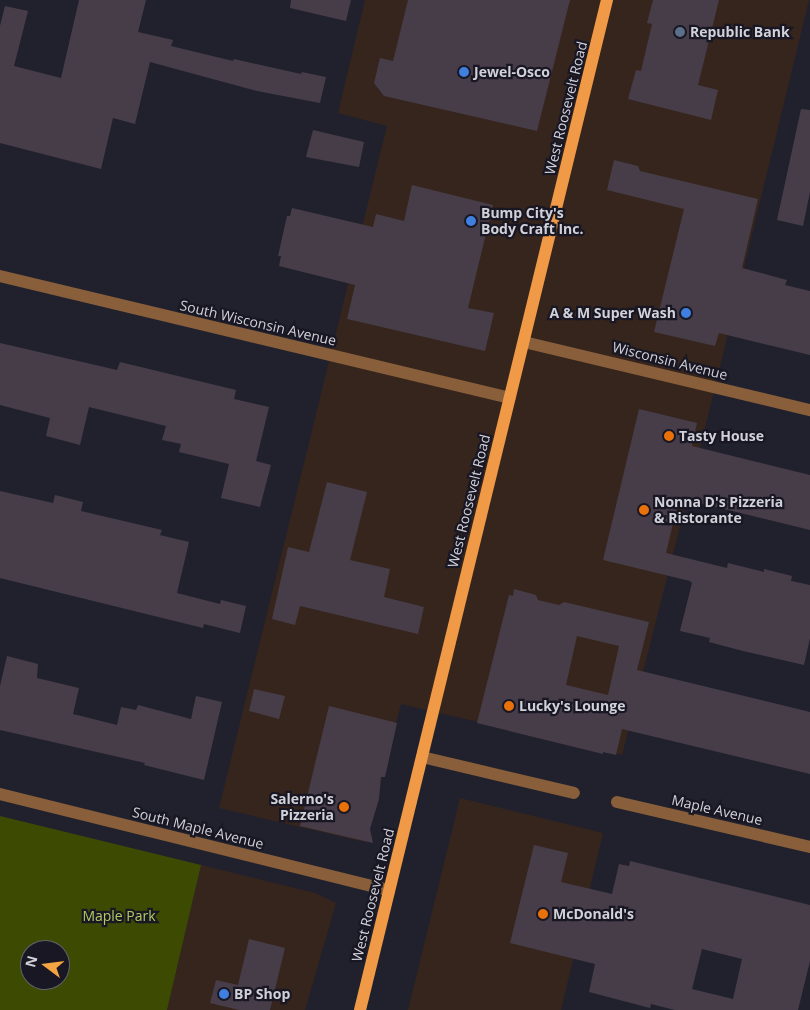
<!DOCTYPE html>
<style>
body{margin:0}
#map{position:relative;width:810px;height:1010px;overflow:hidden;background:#21212d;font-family:"Open Sans",sans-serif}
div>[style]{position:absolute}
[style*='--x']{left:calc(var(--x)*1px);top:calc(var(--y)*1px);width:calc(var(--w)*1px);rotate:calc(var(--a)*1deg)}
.commercial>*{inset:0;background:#36251d}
.green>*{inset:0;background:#3d4b02}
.building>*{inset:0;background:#473d49}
.minor>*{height:12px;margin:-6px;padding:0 6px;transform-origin:6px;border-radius:6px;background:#885f3a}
.major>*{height:12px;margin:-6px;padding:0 6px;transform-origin:6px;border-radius:6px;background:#f09a47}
.dots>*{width:14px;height:14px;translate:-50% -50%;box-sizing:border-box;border:2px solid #181723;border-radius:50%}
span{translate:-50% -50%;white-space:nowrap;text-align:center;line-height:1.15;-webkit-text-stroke:4.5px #181723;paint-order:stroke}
.poi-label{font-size:14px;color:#d1d1d9;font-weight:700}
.left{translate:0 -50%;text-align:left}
.right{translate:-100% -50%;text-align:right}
.street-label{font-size:14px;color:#d1d1d9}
.park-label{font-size:14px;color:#b0cc63}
.north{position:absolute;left:20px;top:940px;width:50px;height:50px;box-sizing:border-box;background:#181723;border:1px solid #62616c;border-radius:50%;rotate:285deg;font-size:14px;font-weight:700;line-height:20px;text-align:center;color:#d1d1d9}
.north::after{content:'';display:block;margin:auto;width:18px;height:22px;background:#f4a443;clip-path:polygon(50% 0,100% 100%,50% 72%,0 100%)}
</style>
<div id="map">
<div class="commercial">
<div style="clip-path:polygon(365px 0,809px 0,706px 424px,622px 755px,401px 704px,365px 842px,219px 808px,387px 126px,338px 113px)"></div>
<div style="clip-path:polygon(460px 798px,603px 833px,561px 1010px,408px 1010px)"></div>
<div style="clip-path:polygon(201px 865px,315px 893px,336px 903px,305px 1010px,167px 1010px)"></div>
</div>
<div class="green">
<div style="clip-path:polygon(evenodd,0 816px,201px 865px,167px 1010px,0 1010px,0 816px,30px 950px,60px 950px,60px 980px,30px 980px,30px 950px)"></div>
</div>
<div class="building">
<div style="clip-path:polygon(79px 0,146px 0,138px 32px,173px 40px,171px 46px,233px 61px,234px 59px,301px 74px,302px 72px,326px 77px,320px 103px,257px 91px,150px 62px,135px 124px,113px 118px,101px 169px,0 143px,0 26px,5px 6px,28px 11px,14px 66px,61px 78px)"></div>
<div style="clip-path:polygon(291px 0,351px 0,346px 21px,290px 8px)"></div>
<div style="clip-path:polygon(408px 0,570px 0,537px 131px,384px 96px,374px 83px,380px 58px,393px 61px)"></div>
<div style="clip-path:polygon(653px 0,719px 0,698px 85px,718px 90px,711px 120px,628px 99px,636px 70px,641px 71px,652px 24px,647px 23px)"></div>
<div style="clip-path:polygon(801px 109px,810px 110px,810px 192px,803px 226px,777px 220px)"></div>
<div style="clip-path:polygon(313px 130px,364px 142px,359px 167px,306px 157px)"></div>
<div style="clip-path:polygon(614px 160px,638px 166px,640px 171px,758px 199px,742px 268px,787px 280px,785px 285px,810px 291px,810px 355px,719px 333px,715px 346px,654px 332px,684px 209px,607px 190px)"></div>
<div style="clip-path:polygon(412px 185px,493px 205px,468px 308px,494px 313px,485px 351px,347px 319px,355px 285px,279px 266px,281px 256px,278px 256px,287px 216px,290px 216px,292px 208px,373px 227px,376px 214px,404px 221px)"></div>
<div style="clip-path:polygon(0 343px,117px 370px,120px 362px,236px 390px,234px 399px,269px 407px,256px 461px,271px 465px,260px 507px,221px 498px,229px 464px,179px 452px,181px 444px,162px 440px,166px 426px,89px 407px,80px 445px,46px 436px,50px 418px,0 405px)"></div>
<div style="clip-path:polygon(639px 409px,697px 423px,692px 446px,810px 475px,810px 530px,679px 498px,666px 553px,727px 568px,728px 563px,764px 572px,764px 569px,792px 576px,791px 581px,810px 585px,810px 638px,804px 665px,743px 651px,709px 642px,710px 638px,680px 631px,692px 583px,690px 581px,603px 560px)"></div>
<div style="clip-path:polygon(327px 482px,367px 492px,350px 560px,390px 569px,384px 597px,424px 607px,418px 634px,300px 606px,295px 625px,272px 619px,288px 547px,309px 552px)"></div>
<div style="clip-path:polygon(0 491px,53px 503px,55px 495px,83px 502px,81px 511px,162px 530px,160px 535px,189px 542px,177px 593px,220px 604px,221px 600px,246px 606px,240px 633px,204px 624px,203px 628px,0 578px)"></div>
<div style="clip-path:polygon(evenodd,514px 589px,536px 595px,538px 600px,559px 605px,564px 602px,649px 622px,637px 670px,810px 712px,810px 774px,622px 729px,616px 755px,603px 752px,603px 754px,477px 723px,509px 595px,513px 596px,514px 589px,577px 636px,619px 646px,608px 695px,566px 685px,577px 636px)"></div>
<div style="clip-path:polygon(7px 656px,38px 664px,37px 678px,79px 688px,73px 714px,117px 725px,121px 707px,136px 710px,138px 705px,191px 719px,196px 696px,222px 702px,204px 780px,144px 765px,145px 763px,0 730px,0 686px)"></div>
<div style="clip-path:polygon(254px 689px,285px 696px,279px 719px,249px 711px)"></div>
<div style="clip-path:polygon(329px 706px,397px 723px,385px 777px,381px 777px,379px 799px,370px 829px,373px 843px,300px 826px)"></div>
<div style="clip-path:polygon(evenodd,534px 845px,568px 853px,561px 882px,612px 894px,619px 864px,629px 866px,630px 861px,810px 905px,810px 961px,798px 1010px,675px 1010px,651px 1004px,650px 1008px,589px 992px,595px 964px,510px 943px,534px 845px,702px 949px,742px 959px,733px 999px,692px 989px,702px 949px)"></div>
<div style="clip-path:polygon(249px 939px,285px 948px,270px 1010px,239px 1010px,210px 1003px,216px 980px,238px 985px)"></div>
</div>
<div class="minor">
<div style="--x:0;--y:276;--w:524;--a:13.45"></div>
<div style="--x:524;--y:342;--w:294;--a:13.4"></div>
<div style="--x:422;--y:757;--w:156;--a:13.3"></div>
<div style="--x:0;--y:794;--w:401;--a:13.9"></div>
<div style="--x:617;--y:802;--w:198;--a:13.1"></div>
</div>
<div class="major">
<div style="--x:360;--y:1010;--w:1040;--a:-76.26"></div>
</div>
<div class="dots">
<div style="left:680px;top:32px;background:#5c6f8a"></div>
<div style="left:464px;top:72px;background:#3f7fe0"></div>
<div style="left:471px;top:221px;background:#3f7fe0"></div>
<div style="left:686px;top:313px;background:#3f7fe0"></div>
<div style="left:669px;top:436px;background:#e8710a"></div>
<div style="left:644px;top:510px;background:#e8710a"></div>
<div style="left:509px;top:706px;background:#e8710a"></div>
<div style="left:344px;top:807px;background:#e8710a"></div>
<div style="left:543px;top:914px;background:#e8710a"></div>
<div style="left:224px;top:994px;background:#3f7fe0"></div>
</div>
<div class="poi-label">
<span class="left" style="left:690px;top:32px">Republic Bank</span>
<span class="left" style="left:474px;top:72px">Jewel-Osco</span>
<span class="left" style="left:481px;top:221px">Bump City's<br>Body Craft Inc.</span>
<span class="right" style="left:676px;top:313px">A &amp; M Super Wash</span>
<span class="left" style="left:679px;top:436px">Tasty House</span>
<span class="left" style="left:654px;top:510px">Nonna D's Pizzeria<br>&amp; Ristorante</span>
<span class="left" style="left:519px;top:706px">Lucky's Lounge</span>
<span class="right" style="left:334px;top:807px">Salerno's<br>Pizzeria</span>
<span class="left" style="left:553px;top:914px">McDonald's</span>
<span class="left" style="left:234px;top:994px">BP Shop</span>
</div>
<div class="street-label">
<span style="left:566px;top:108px;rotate:-76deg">West Roosevelt Road</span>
<span style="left:258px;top:323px;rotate:13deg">South Wisconsin Avenue</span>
<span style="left:670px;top:361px;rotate:14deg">Wisconsin Avenue</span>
<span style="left:469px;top:501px;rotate:-76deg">West Roosevelt Road</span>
<span style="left:717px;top:810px;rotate:13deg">Maple Avenue</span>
<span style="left:198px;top:828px;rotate:14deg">South Maple Avenue</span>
<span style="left:373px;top:895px;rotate:-76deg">West Roosevelt Road</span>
</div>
<div class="park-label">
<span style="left:119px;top:916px">Maple Park</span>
</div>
<div class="north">N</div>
</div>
